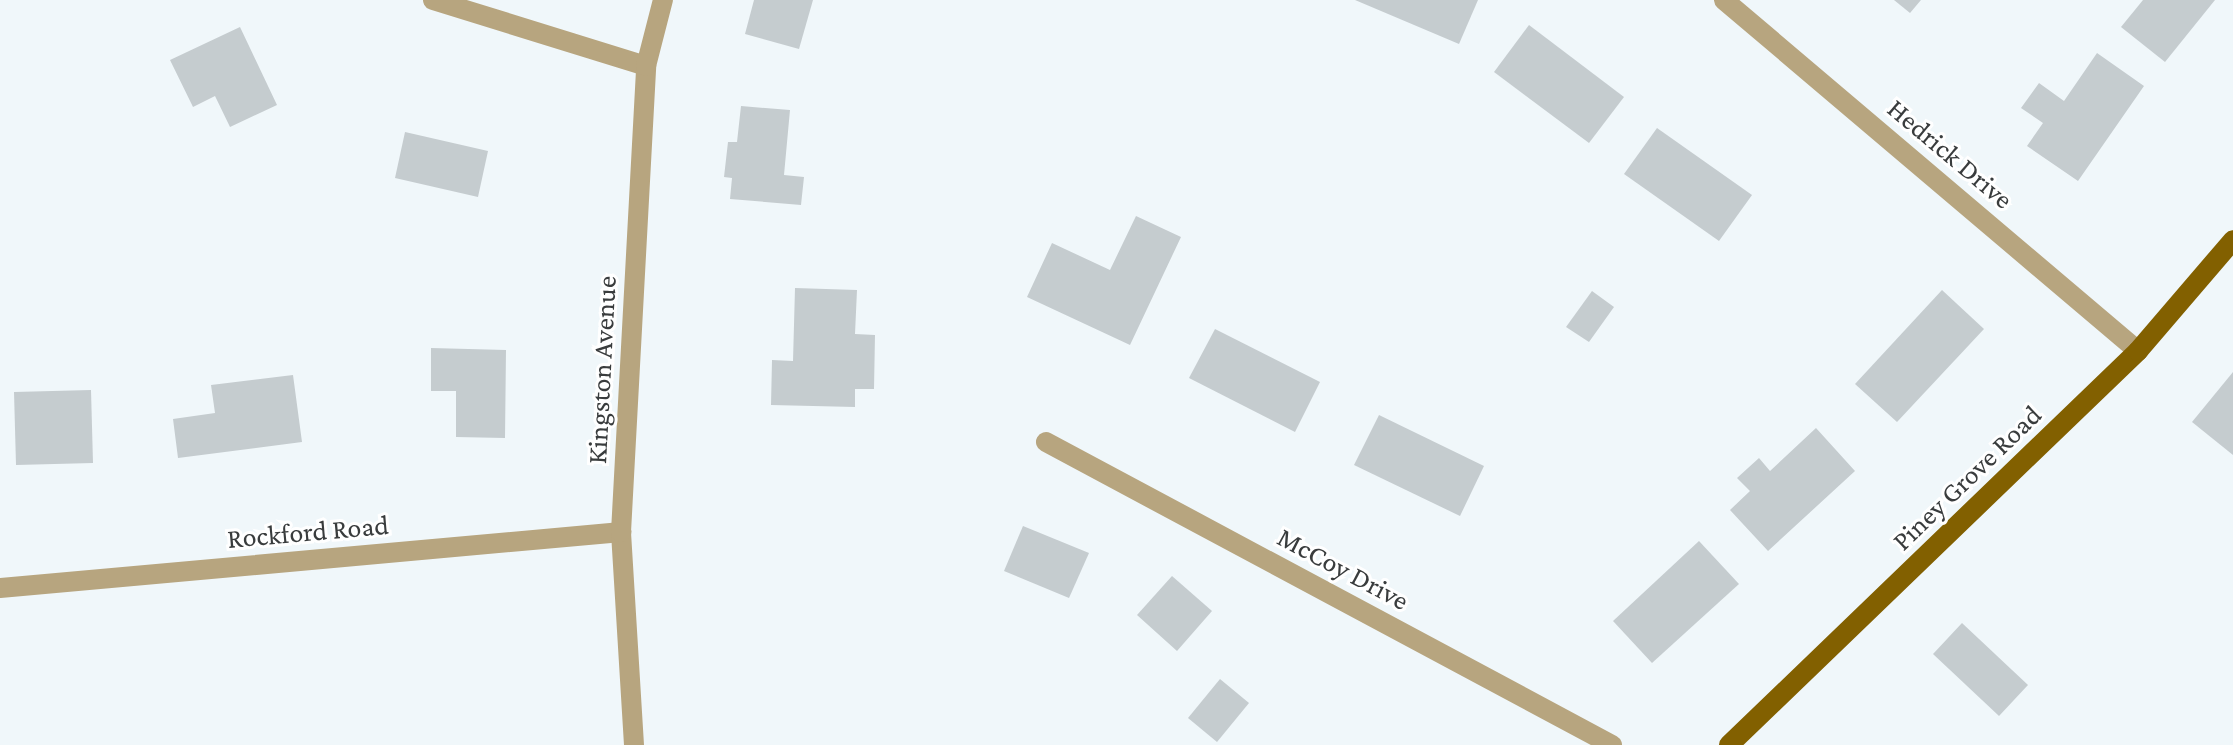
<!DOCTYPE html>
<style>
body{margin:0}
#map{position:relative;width:2233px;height:745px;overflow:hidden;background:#f0f7fa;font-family:"Crimson Pro",serif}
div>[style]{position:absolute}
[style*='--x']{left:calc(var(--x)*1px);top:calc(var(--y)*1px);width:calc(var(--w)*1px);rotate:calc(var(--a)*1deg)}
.building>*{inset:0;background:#c5cccf}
.minor>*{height:20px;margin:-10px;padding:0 10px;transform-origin:10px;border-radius:10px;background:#b7a57f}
.major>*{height:20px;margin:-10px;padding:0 10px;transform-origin:10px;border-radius:10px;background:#826000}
span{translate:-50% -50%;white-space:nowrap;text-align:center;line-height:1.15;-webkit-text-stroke:6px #fff;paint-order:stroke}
.street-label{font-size:28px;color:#393c3d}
</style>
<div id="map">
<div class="building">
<div style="clip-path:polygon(754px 0,813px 0,799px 49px,745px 34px)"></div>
<div style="clip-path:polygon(1355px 0,1478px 0,1459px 44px)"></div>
<div style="clip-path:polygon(1894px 0,1921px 0,1910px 13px)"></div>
<div style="clip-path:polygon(2143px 0,2215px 0,2165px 62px,2121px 27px)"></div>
<div style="clip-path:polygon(1529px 25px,1624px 97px,1589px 143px,1494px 72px)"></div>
<div style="clip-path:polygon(240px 27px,277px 105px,230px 127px,215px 96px,193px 107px,170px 60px)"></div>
<div style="clip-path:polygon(2097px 53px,2144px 86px,2078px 181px,2027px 146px,2043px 123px,2021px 108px,2039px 83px,2064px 101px)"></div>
<div style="clip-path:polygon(741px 106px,790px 110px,784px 175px,804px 177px,801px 205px,730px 199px,732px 178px,724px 177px,728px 142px,737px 142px)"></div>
<div style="clip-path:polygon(1657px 128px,1752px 195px,1719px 241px,1624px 174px)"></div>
<div style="clip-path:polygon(405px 132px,488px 151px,478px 197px,395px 178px)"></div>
<div style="clip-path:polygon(1136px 216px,1181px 237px,1130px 345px,1027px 297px,1052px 243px,1110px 270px)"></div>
<div style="clip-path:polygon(795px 288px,857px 290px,855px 334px,875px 335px,874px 389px,855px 389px,855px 407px,771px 405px,772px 360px,793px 361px)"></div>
<div style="clip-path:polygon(1942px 290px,1984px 329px,1897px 422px,1855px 384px)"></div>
<div style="clip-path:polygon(1592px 291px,1614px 307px,1589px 342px,1566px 327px)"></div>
<div style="clip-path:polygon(1215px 329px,1320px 382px,1295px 432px,1189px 378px)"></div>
<div style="clip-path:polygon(431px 348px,506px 350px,505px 438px,456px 437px,456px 391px,431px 391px)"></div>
<div style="clip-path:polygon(2233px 372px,2233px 455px,2192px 422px)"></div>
<div style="clip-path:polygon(293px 375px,302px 442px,178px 458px,173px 419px,215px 413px,211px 385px)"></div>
<div style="clip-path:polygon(91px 390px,93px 463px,16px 465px,14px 392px)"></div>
<div style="clip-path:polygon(1379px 415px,1484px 466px,1460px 516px,1354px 465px)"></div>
<div style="clip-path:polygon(1816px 428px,1855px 471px,1768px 551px,1730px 510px,1750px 491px,1737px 478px,1759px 458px,1770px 471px)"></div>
<div style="clip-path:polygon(1023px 526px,1089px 553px,1069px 598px,1004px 571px)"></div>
<div style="clip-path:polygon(1699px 541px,1739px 584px,1652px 663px,1613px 621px)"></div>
<div style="clip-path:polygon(1172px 576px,1212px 611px,1177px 651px,1137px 615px)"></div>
<div style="clip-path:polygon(1962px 623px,2028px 685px,1999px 716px,1933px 654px)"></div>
<div style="clip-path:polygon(1220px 679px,1249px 703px,1217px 742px,1188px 718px)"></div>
</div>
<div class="minor">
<div style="--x:433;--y:0;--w:223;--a:17.2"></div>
<div style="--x:1724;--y:0;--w:543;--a:40.29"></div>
<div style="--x:1046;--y:442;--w:642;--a:28.16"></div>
<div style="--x:0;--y:588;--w:624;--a:-5.15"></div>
<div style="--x:634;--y:745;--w:213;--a:-93.5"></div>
<div style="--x:621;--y:532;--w:467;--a:-86.9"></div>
<div style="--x:646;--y:66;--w:68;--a:-75.6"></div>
</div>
<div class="major">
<div style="--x:1729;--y:745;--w:568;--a:-43.93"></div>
<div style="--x:2138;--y:351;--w:146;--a:-49.4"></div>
</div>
<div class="street-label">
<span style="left:1950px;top:154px;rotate:40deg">Hedrick Drive</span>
<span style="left:602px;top:370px;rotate:-87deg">Kingston Avenue</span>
<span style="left:1967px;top:478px;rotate:-44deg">Piney Grove Road</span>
<span style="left:308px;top:532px;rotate:-5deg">Rockford Road</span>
<span style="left:1343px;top:569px;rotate:28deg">McCoy Drive</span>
</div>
</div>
